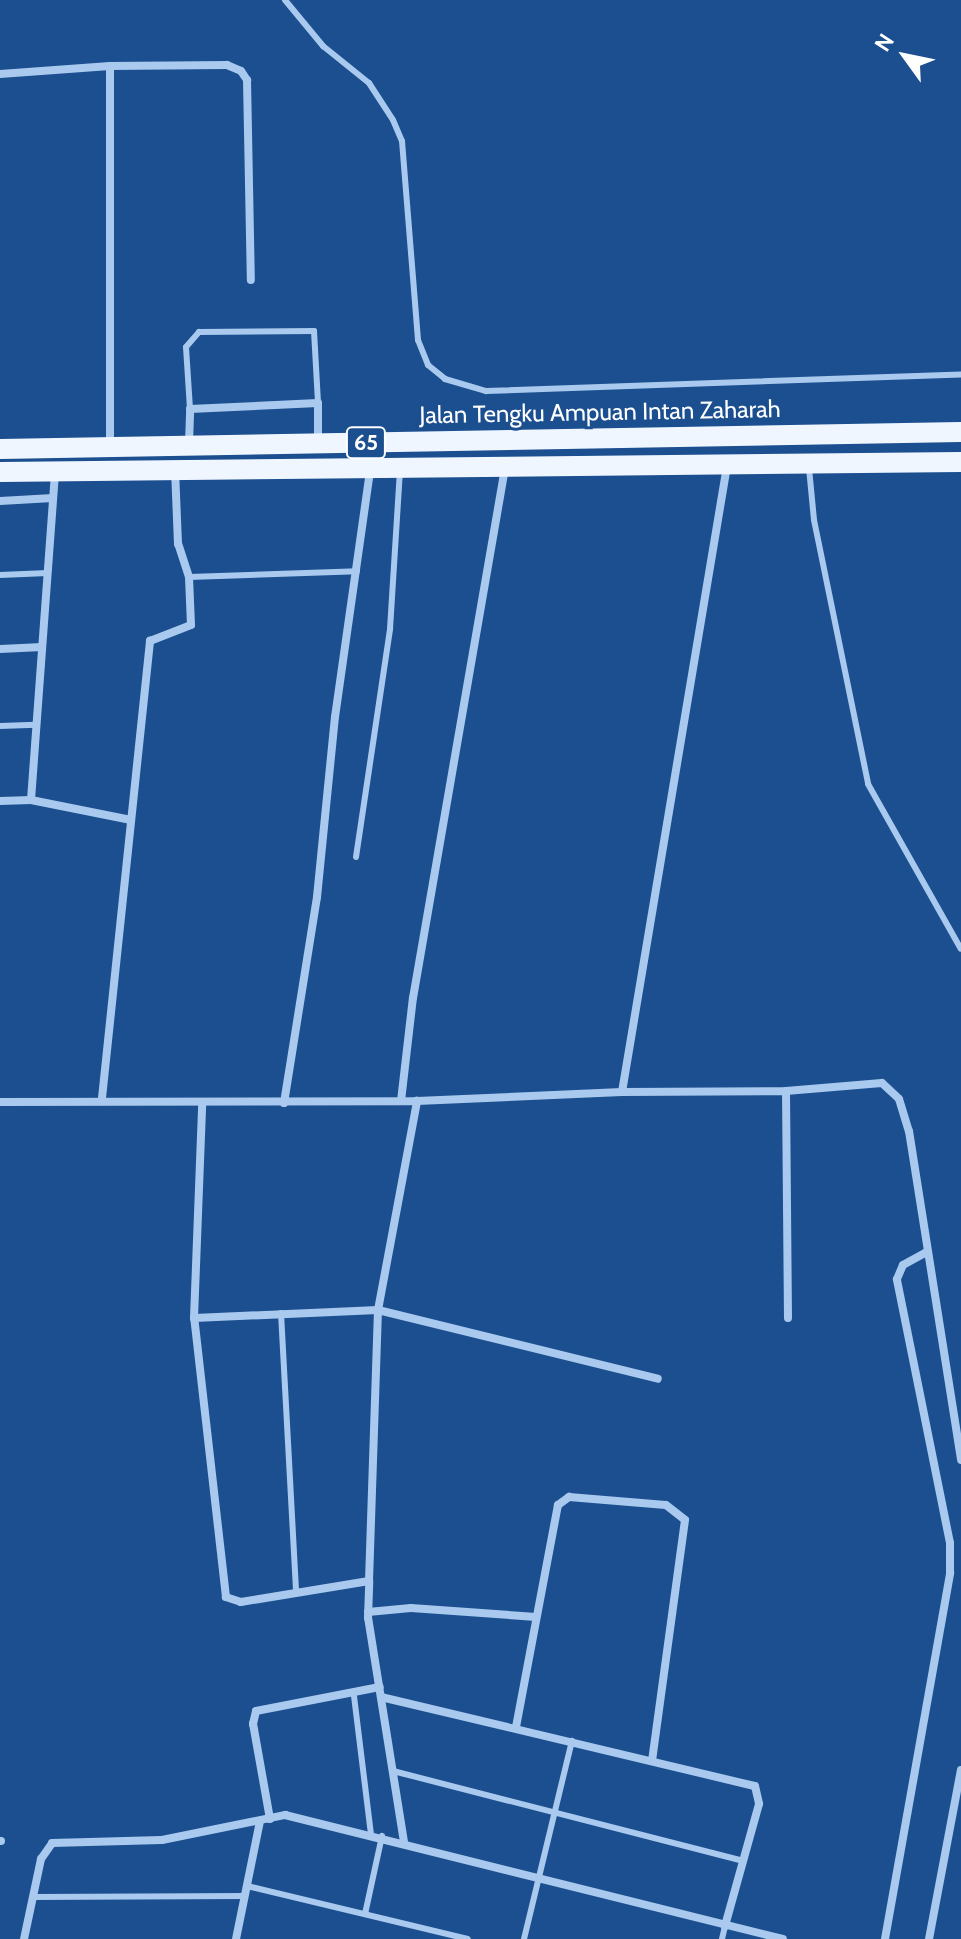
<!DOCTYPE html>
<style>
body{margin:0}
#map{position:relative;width:961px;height:1939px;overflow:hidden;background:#1b4f8f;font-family:Cabin,sans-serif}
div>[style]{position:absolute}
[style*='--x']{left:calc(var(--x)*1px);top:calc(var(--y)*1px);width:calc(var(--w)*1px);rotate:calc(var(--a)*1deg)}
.lane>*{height:6px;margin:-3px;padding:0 3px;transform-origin:3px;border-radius:3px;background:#a9c9ee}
.street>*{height:8px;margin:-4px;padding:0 4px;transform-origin:4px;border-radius:4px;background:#a9c9ee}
.primary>*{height:20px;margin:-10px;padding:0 10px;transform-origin:10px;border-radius:10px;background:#f0f6ff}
span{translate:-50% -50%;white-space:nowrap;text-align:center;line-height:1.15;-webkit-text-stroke:6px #1b4f8f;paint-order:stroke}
.shield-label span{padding:2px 6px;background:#1b4f8f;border:2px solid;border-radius:6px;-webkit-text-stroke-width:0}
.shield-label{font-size:22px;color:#fff;font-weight:700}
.street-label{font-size:24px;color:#fff}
.north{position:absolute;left:865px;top:16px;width:80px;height:80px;-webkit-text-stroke:6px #1b4f8f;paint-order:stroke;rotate:303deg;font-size:22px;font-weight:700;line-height:32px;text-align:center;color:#fff}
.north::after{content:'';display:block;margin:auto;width:28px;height:36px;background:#fff;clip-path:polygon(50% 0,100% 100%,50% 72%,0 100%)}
</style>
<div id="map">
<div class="lane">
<div style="--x:285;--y:0;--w:60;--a:50.4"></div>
<div style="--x:323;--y:46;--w:59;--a:38.8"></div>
<div style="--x:369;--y:83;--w:44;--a:57"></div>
<div style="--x:393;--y:120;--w:23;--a:67"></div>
<div style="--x:402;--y:141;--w:200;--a:85.4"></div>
<div style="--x:418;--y:340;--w:27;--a:68"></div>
<div style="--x:428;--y:365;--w:22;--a:39"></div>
<div style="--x:445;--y:379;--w:43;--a:16.3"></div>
<div style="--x:486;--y:391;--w:475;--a:-2"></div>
<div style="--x:190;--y:409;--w:62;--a:-93.7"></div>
<div style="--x:186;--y:347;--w:20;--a:-49"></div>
<div style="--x:199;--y:332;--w:115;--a:-0.5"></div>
<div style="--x:314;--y:331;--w:72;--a:86.8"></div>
<div style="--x:809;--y:468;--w:52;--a:84.5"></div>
<div style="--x:814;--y:520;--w:269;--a:78.4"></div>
<div style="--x:868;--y:784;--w:189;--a:60.6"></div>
<div style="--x:0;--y:575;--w:48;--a:-2.4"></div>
<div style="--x:189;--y:577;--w:168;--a:-2"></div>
<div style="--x:0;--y:726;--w:36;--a:-2"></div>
<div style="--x:356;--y:857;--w:231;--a:-81.5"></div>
<div style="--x:390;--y:629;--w:157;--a:-86.4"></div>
<div style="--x:281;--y:1313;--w:280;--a:86.9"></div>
<div style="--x:354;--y:1696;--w:139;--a:83"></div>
<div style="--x:393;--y:1771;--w:361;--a:14.4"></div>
<div style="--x:247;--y:1886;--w:227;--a:13.5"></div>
<div style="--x:33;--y:1897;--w:212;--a:-0.3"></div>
<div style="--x:365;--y:1914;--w:80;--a:-77.7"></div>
<div style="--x:524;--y:1939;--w:204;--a:-76.4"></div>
<div style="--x:722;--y:1939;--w:13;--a:-77"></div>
</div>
<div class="street">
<div style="--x:110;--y:66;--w:377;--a:90"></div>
<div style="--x:0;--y:74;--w:110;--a:-4.2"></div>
<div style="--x:110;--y:66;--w:117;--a:-0.5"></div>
<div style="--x:227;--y:65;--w:15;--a:23"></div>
<div style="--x:241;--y:71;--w:11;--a:56"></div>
<div style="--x:247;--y:80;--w:200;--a:88.9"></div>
<div style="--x:189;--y:443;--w:34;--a:-88"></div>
<div style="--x:190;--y:409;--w:128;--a:-2.7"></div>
<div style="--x:318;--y:403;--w:41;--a:90"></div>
<div style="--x:0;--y:501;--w:53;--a:-3.2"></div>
<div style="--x:0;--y:649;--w:42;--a:-2.7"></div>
<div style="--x:31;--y:800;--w:327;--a:-85.8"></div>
<div style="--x:0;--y:801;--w:31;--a:-2"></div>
<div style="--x:31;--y:800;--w:102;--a:11.3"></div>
<div style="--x:786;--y:1091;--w:227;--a:89.5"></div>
<div style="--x:622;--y:1092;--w:635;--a:-80.48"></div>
<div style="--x:102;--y:1098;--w:460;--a:-84"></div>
<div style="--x:150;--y:641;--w:44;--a:-21.3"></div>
<div style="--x:191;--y:625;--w:48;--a:-92.4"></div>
<div style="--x:189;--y:577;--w:35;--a:-108"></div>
<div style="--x:178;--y:544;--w:74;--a:-92.3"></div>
<div style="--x:401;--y:1101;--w:104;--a:-83.4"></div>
<div style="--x:413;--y:998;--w:538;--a:-80.15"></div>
<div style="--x:0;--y:1102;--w:417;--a:-0.1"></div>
<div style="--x:417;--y:1101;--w:205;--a:-2.5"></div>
<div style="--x:622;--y:1092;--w:164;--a:-0.3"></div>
<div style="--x:786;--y:1091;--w:96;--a:-4.8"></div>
<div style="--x:882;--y:1083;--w:23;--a:43"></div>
<div style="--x:899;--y:1099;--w:34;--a:73"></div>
<div style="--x:909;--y:1131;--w:333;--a:81"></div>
<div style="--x:284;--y:1103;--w:209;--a:-80.9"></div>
<div style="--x:317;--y:897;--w:181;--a:-84.3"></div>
<div style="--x:335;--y:717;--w:249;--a:-81.9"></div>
<div style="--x:194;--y:1318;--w:213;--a:-87.8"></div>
<div style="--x:369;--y:1581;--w:130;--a:170.7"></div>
<div style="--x:241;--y:1602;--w:16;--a:-162"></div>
<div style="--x:226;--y:1597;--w:281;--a:-96.5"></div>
<div style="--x:194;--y:1318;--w:184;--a:-2.5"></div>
<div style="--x:378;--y:1310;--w:288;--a:13.8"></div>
<div style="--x:368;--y:1612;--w:43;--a:-5.3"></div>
<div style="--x:411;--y:1608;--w:125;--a:4.1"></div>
<div style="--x:381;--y:1697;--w:384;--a:13.4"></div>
<div style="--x:755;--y:1786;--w:18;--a:77"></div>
<div style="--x:759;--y:1804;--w:127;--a:105.6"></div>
<div style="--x:516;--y:1727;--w:226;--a:-79.3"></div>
<div style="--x:558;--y:1505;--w:14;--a:-36"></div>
<div style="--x:569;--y:1497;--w:97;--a:4.7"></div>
<div style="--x:666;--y:1505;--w:24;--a:38"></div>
<div style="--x:685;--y:1520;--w:243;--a:97.8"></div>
<div style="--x:270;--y:1819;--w:97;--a:-100.1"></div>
<div style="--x:253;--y:1724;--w:13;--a:-77"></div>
<div style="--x:256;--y:1711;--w:126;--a:-11"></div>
<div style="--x:0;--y:1841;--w:1;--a:0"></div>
<div style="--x:404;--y:1842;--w:227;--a:-99.1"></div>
<div style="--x:368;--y:1618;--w:37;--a:-88"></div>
<div style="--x:369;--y:1581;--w:271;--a:-88.1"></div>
<div style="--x:378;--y:1310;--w:213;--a:-79.4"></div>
<div style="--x:24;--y:1939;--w:82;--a:-78"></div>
<div style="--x:41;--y:1859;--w:19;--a:-55"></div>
<div style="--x:52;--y:1843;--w:110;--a:-1.6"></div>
<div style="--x:162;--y:1840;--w:126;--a:-11.5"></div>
<div style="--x:285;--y:1815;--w:513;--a:13.98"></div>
<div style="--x:236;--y:1939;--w:120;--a:-78.5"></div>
<div style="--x:885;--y:1939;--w:372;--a:-79.9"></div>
<div style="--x:950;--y:1573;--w:30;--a:-90"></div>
<div style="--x:950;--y:1543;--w:269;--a:-101.4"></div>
<div style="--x:897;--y:1279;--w:15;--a:-67"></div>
<div style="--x:903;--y:1265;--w:26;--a:-29"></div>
<div style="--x:929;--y:1939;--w:172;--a:-79.3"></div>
</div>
<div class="primary">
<div style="--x:0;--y:449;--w:961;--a:-1.01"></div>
<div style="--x:0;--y:472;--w:961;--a:-0.6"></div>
</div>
<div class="shield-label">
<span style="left:366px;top:443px">65</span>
</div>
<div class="street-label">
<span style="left:600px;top:412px;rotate:-1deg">Jalan Tengku Ampuan Intan Zaharah</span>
</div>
<div class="north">N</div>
</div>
